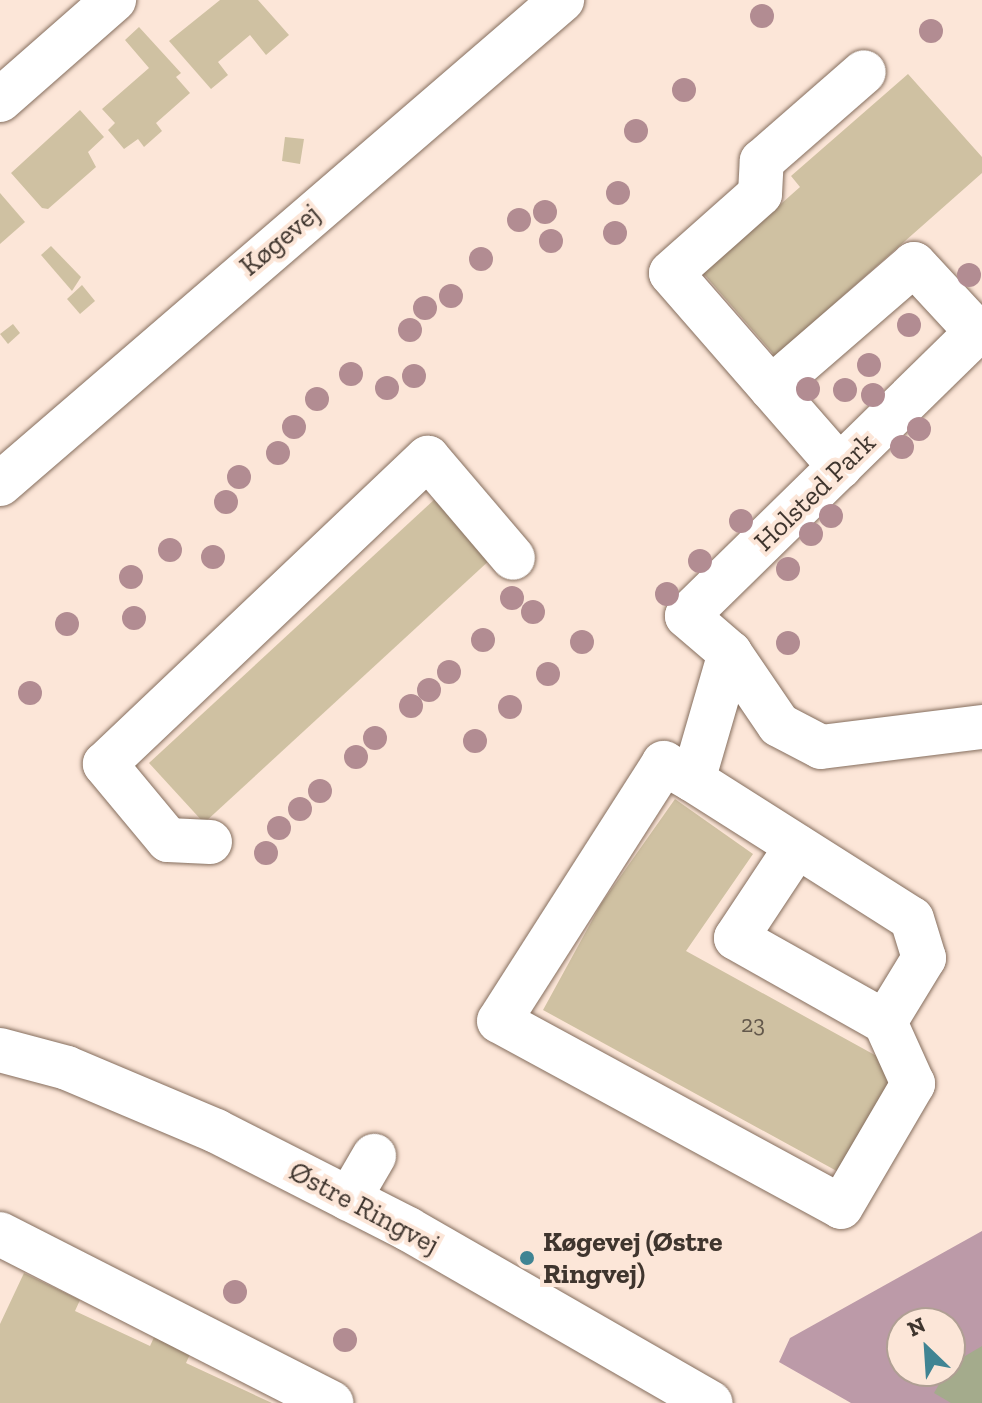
<!DOCTYPE html>
<meta charset="utf-8">
<style>
body{margin:0}
#map{position:relative;width:982px;height:1403px;overflow:hidden;background:#fce6d8;font-family:"Zilla Slab",serif}
div>[style]{position:absolute}
[style*='--x']{left:calc(var(--x)*1px);top:calc(var(--y)*1px);width:calc(var(--w)*1px);rotate:calc(var(--a)*1deg)}
.forest>*{inset:0;background:#bc9aa8}
.water>*{inset:0;background:#a4ab8c}
.building>*{inset:0;background:#cfc1a2}
.roads{filter:drop-shadow(0 0 2px #856e5e) drop-shadow(0 0 2px #856e5e)}
.minor>*{height:44px;margin:-22px;padding:0 22px;transform-origin:22px;border-radius:22px;background:#fff}
.trees>*{width:24px;height:24px;margin:-12px;border-radius:50%;background:#b28c92}
.dots>*{width:22px;height:22px;translate:-50% -50%;box-sizing:border-box;border:4px solid #fce6d8;border-radius:50%}
span{translate:-50% -50%;white-space:nowrap;text-align:center;line-height:1.15;-webkit-text-stroke:8px #fce6d8;paint-order:stroke}
.number-label{font-size:24px;color:#63584b}
.number-label span{-webkit-text-stroke-width:0}
.street-label{font-size:28px;color:#3f352e}
.poi-label{font-size:28px;color:#3f352e;font-weight:700}
.left{translate:0 -50%;text-align:left}
.north{position:absolute;left:886px;top:1307px;width:80px;height:80px;box-sizing:border-box;background:#fce6d8;border:2px solid #b09f94;border-radius:50%;rotate:335deg;font-size:22px;font-weight:700;line-height:32px;text-align:center;color:#3f352e}
.north::after{content:'';display:block;margin:auto;width:28px;height:36px;background:#408493;clip-path:polygon(50% 0,100% 100%,50% 72%,0 100%)}
</style>
<div id="map">
<div class="forest">
<div style="clip-path:polygon(evenodd,982px 1231px,982px 1403px,851px 1403px,779px 1362px,790px 1338px,982px 1231px,902px 1323px,950px 1323px,950px 1371px,902px 1371px,902px 1323px)"></div>
</div>
<div class="water">
<div style="clip-path:polygon(982px 1346px,982px 1403px,951px 1403px,934px 1393px,950px 1365px)"></div>
</div>
<div class="building">
<div style="clip-path:polygon(220px 0,258px 0,289px 35px,266px 55px,250px 35px,218px 62px,228px 75px,211px 89px,169px 41px)"></div>
<div style="clip-path:polygon(139px 27px,181px 73px,176px 77px,190px 93px,156px 123px,162px 131px,144px 147px,138px 139px,124px 149px,108px 130px,115px 123px,102px 109px,149px 68px,125px 40px)"></div>
<div style="clip-path:polygon(908px 74px,982px 157px,982px 173px,775px 356px,703px 273px,800px 187px,791px 176px)"></div>
<div style="clip-path:polygon(80px 110px,104px 137px,88px 152px,96px 167px,48px 209px,42px 208px,11px 173px)"></div>
<div style="clip-path:polygon(285px 137px,304px 139px,300px 164px,282px 161px)"></div>
<div style="clip-path:polygon(0 193px,25px 222px,0 244px)"></div>
<div style="clip-path:polygon(51px 246px,81px 277px,72px 291px,41px 255px)"></div>
<div style="clip-path:polygon(82px 285px,95px 301px,80px 314px,67px 299px)"></div>
<div style="clip-path:polygon(13px 324px,20px 333px,8px 344px,0 334px)"></div>
<div style="clip-path:polygon(436px 498px,492px 558px,204px 823px,149px 763px)"></div>
<div style="clip-path:polygon(675px 799px,753px 854px,686px 951px,902px 1070px,844px 1175px,543px 1010px,601px 904px)"></div>
<div style="clip-path:polygon(24px 1273px,80px 1300px,75px 1311px,150px 1346px,156px 1333px,192px 1350px,186px 1363px,272px 1403px,0 1403px,0 1324px)"></div>
</div>
<div class="roads">
<div class="minor">
<div style="--x:0;--y:100;--w:152;--a:-41.3"></div>
<div style="--x:982;--y:327;--w:413;--a:135.6"></div>
<div style="--x:687;--y:616;--w:57;--a:40.7"></div>
<div style="--x:730;--y:653;--w:87;--a:55.8"></div>
<div style="--x:779;--y:725;--w:47;--a:27.6"></div>
<div style="--x:821;--y:747;--w:162;--a:-7.1"></div>
<div style="--x:771;--y:388;--w:189;--a:-40.9"></div>
<div style="--x:914;--y:264;--w:93;--a:47.2"></div>
<div style="--x:840;--y:467;--w:257;--a:-131.1"></div>
<div style="--x:671;--y:273;--w:119;--a:-41.6"></div>
<div style="--x:760;--y:194;--w:33;--a:-87"></div>
<div style="--x:762;--y:161;--w:135;--a:-41.1"></div>
<div style="--x:0;--y:484;--w:742;--a:-40.74"></div>
<div style="--x:730;--y:653;--w:132;--a:106.2"></div>
<div style="--x:693;--y:780;--w:259;--a:32.4"></div>
<div style="--x:912;--y:919;--w:41;--a:72.9"></div>
<div style="--x:924;--y:958;--w:75;--a:121.4"></div>
<div style="--x:885;--y:1022;--w:171;--a:-150.6"></div>
<div style="--x:736;--y:938;--w:110;--a:-56.5"></div>
<div style="--x:693;--y:780;--w:34;--a:-150"></div>
<div style="--x:664;--y:763;--w:306;--a:122.6"></div>
<div style="--x:499;--y:1021;--w:389;--a:28.5"></div>
<div style="--x:841;--y:1207;--w:143;--a:-59.7"></div>
<div style="--x:913;--y:1084;--w:68;--a:-114.3"></div>
<div style="--x:210;--y:842;--w:42;--a:-177.3"></div>
<div style="--x:168;--y:840;--w:99;--a:-129.7"></div>
<div style="--x:105;--y:764;--w:445;--a:-43.5"></div>
<div style="--x:428;--y:458;--w:131;--a:49.6"></div>
<div style="--x:0;--y:1050;--w:69;--a:15"></div>
<div style="--x:67;--y:1068;--w:162;--a:22.9"></div>
<div style="--x:216;--y:1131;--w:216;--a:27"></div>
<div style="--x:408;--y:1229;--w:349;--a:29.9"></div>
<div style="--x:349;--y:1199;--w:50;--a:-59.8"></div>
<div style="--x:0;--y:1234;--w:372;--a:27"></div>
</div>
</div>
<div class="trees">
<div style="left:762px;top:16px"></div>
<div style="left:931px;top:31px"></div>
<div style="left:684px;top:90px"></div>
<div style="left:636px;top:131px"></div>
<div style="left:618px;top:193px"></div>
<div style="left:545px;top:212px"></div>
<div style="left:519px;top:220px"></div>
<div style="left:615px;top:233px"></div>
<div style="left:551px;top:241px"></div>
<div style="left:481px;top:259px"></div>
<div style="left:969px;top:275px"></div>
<div style="left:451px;top:296px"></div>
<div style="left:425px;top:308px"></div>
<div style="left:909px;top:325px"></div>
<div style="left:410px;top:330px"></div>
<div style="left:869px;top:365px"></div>
<div style="left:351px;top:374px"></div>
<div style="left:414px;top:376px"></div>
<div style="left:387px;top:388px"></div>
<div style="left:808px;top:389px"></div>
<div style="left:845px;top:390px"></div>
<div style="left:873px;top:395px"></div>
<div style="left:317px;top:399px"></div>
<div style="left:294px;top:427px"></div>
<div style="left:919px;top:429px"></div>
<div style="left:902px;top:447px"></div>
<div style="left:278px;top:453px"></div>
<div style="left:239px;top:477px"></div>
<div style="left:226px;top:502px"></div>
<div style="left:831px;top:516px"></div>
<div style="left:741px;top:521px"></div>
<div style="left:811px;top:534px"></div>
<div style="left:170px;top:550px"></div>
<div style="left:213px;top:557px"></div>
<div style="left:700px;top:561px"></div>
<div style="left:788px;top:569px"></div>
<div style="left:131px;top:577px"></div>
<div style="left:667px;top:594px"></div>
<div style="left:512px;top:598px"></div>
<div style="left:533px;top:612px"></div>
<div style="left:134px;top:618px"></div>
<div style="left:67px;top:624px"></div>
<div style="left:483px;top:640px"></div>
<div style="left:582px;top:642px"></div>
<div style="left:788px;top:643px"></div>
<div style="left:449px;top:672px"></div>
<div style="left:548px;top:674px"></div>
<div style="left:429px;top:690px"></div>
<div style="left:30px;top:693px"></div>
<div style="left:411px;top:706px"></div>
<div style="left:510px;top:707px"></div>
<div style="left:375px;top:738px"></div>
<div style="left:475px;top:741px"></div>
<div style="left:356px;top:757px"></div>
<div style="left:320px;top:791px"></div>
<div style="left:300px;top:809px"></div>
<div style="left:279px;top:828px"></div>
<div style="left:266px;top:853px"></div>
<div style="left:235px;top:1292px"></div>
<div style="left:345px;top:1340px"></div>
</div>
<div class="dots">
<div style="left:527px;top:1258px;background:#408493"></div>
</div>
<div class="number-label">
<span style="left:753px;top:1024px">23</span>
</div>
<div class="street-label">
<span style="left:280px;top:240px;rotate:-40deg">Køgevej</span>
<span style="left:815px;top:492px;rotate:-44deg">Holsted Park</span>
<span style="left:364px;top:1208px;rotate:28deg">Østre Ringvej</span>
</div>
<div class="poi-label">
<span class="left" style="left:543px;top:1258px">Køgevej (Østre<br>Ringvej)</span>
</div>
<div class="north">N</div>
</div>
